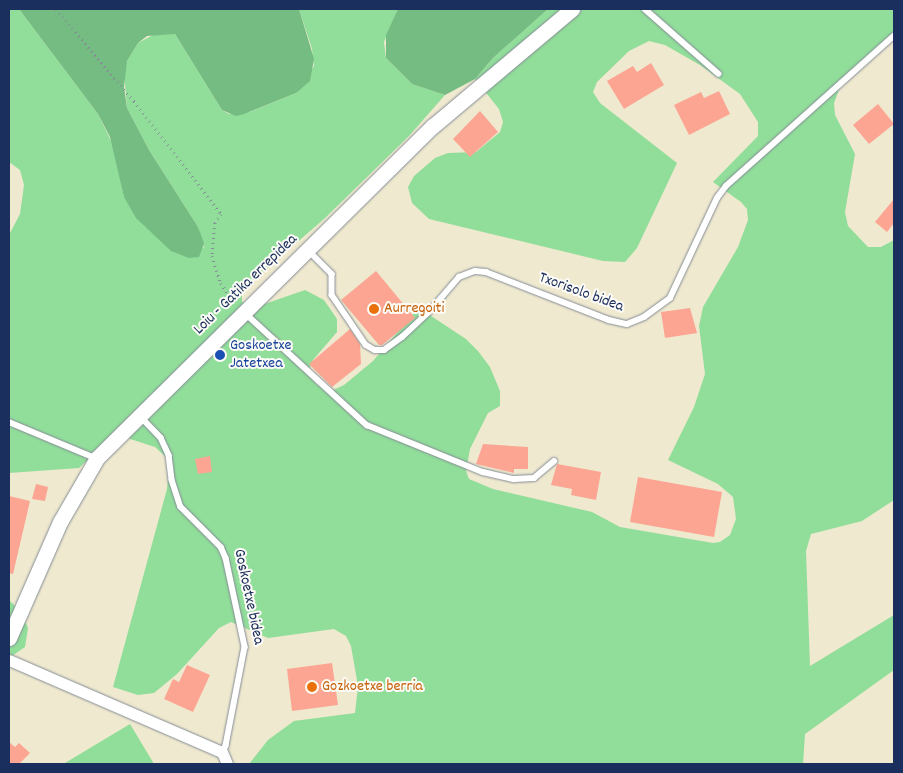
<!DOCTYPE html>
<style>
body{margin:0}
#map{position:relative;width:903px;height:773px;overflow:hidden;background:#efe9cf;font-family:Dekko,sans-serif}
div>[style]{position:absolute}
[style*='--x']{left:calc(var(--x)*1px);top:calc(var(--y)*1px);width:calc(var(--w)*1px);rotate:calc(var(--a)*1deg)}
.green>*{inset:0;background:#91dd9a}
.forest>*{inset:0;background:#74bc82}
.building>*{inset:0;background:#fca593}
.path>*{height:2.5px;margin-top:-1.25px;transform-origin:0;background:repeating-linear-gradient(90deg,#858c96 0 1px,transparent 0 5px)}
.roads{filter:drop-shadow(0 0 1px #858c96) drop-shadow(0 0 1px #858c96)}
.service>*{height:5.5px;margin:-2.75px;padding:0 2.75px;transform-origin:2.75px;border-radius:2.75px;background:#fff}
.minor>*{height:11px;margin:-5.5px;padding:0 5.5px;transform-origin:5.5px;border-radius:5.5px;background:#fff}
.tertiary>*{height:15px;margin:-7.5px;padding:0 7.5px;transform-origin:7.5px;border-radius:7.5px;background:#fff}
.dots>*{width:14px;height:14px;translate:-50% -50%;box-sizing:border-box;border:2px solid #fdfcf7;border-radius:50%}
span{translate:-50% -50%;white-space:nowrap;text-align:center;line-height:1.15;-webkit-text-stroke:4px #fdfcf7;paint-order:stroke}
.street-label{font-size:16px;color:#1b2f5e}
.food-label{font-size:16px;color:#c56008}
.left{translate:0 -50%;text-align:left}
.transit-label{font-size:16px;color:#164399}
.frame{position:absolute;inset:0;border:10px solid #1b2f5e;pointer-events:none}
</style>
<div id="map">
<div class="green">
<div style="clip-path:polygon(9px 9px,19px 9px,98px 114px,113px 145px,124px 197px,204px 248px,198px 227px,149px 150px,127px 108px,124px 73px,127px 61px,138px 43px,155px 34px,175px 34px,222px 110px,229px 114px,250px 112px,296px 93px,314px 66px,312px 49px,299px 9px,398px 9px,384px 42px,386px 58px,412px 84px,445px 95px,409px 136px,324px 219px,250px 283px,242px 292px,242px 302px,256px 307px,305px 290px,324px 300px,337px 319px,337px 332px,313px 360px,309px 370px,316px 384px,329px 392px,344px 385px,373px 361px,417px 309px,425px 312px,466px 339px,478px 351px,490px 367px,500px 391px,500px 406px,488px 413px,470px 449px,466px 471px,469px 479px,493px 489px,592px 512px,620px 527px,713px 543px,720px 542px,730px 535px,736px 519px,733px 497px,718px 484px,668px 460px,694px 407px,705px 374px,699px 326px,703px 307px,738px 247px,748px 220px,747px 209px,741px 202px,713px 182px,758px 136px,758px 122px,740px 94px,700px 65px,665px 45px,649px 41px,629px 51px,597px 82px,593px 92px,600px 103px,677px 163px,637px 248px,625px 262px,603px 261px,429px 219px,412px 203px,408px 187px,414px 176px,435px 158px,448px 153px,476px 152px,500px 132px,503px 122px,499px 109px,475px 79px,493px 58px,548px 9px,894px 9px,894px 39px,840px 87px,834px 103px,835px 115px,855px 154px,845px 212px,848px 226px,868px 247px,881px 247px,894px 240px,894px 500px,862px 521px,811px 534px,806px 551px,810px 666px,894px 615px,894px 670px,805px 734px,803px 764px,249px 764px,268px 740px,294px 721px,355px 713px,358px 686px,351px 646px,346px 636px,334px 629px,268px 638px,231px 622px,219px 628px,177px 674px,154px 693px,138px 695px,113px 687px,167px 489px,169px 467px,166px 457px,155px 447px,124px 437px,97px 451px,79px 468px,9px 473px,9px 235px,20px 214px,24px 185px,20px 170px,9px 162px)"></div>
<div style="clip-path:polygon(9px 600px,21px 612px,28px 628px,25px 647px,9px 658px)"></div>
<div style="clip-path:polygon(130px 724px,154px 764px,65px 764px,65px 763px)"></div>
</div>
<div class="forest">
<div style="clip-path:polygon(19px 9px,299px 9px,314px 59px,310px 81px,296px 93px,244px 114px,236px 116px,222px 110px,175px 34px,147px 36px,138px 43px,127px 61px,124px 87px,127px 108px,149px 150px,198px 227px,204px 243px,199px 257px,189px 258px,171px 251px,136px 218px,124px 197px,110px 137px,98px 114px)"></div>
<div style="clip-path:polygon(398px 9px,548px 9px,493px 58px,475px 79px,445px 95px,412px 84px,386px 58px,386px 35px)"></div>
</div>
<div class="building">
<div style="clip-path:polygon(651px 63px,664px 85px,624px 109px,607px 81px,633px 66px,637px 72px)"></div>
<div style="clip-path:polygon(719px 91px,730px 114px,689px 135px,674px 105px,701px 92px,704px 98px)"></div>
<div style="clip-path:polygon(878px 104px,894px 124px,869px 144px,853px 125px)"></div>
<div style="clip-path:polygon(480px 111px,498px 132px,470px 157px,453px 139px)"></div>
<div style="clip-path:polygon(894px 199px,894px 223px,887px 232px,875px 222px)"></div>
<div style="clip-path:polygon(376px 271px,415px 318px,382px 345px,379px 345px,341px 300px)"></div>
<div style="clip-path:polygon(690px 308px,697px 333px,665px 338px,661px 312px)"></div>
<div style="clip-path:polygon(350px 329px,360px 344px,361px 364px,332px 387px,309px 364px)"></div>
<div style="clip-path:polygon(483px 444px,528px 447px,528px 469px,514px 469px,514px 473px,476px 464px)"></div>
<div style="clip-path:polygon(210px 456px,212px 472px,198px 474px,195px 459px)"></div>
<div style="clip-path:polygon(557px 464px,601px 472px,596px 500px,571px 495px,572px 489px,551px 485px)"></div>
<div style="clip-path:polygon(638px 477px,722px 492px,714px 537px,630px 522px)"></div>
<div style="clip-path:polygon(36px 484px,48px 487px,45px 501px,32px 499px)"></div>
<div style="clip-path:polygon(9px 496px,30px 501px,13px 574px,9px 573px)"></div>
<div style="clip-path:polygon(332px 663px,338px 705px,292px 711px,287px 669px)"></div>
<div style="clip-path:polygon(187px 665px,210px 675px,193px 712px,164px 699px,173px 679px,179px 682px)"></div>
<div style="clip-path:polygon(9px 742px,15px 747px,19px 743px,30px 753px,19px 764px,9px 764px)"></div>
</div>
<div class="path">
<div style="--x:56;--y:9;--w:121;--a:49.7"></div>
<div style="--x:134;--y:101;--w:143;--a:52.4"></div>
<div style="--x:221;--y:214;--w:11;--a:124"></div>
<div style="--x:215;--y:223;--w:33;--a:95"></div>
<div style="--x:212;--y:256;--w:28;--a:72"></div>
<div style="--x:221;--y:283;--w:22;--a:58"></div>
</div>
<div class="roads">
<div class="service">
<div style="--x:645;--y:9;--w:98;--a:41.3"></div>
<div style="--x:308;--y:250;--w:34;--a:45"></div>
<div style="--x:332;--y:274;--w:21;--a:90"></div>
<div style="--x:332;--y:295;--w:60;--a:55.8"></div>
<div style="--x:366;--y:345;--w:10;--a:29"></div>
<div style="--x:375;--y:350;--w:9;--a:0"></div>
<div style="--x:384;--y:350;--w:22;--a:-36"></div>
<div style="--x:402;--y:337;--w:37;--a:-43"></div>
<div style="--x:429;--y:312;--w:46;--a:-49.4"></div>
<div style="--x:459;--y:277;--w:17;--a:-21"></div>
<div style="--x:475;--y:271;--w:11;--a:5"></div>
<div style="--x:486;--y:272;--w:132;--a:21.3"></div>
<div style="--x:609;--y:320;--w:18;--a:13"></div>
<div style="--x:627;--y:324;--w:18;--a:-22"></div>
<div style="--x:644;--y:317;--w:32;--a:-36"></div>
<div style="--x:670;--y:298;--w:110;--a:-64.8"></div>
<div style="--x:717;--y:198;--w:15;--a:-53"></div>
<div style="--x:726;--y:186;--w:225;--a:-41.8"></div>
<div style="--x:245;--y:313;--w:166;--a:42.6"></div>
<div style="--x:367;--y:425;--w:125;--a:22.1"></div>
<div style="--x:483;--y:472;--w:32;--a:13"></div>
<div style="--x:514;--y:479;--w:20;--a:-3"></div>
<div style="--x:534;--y:478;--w:26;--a:-40"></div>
<div style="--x:140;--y:416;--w:30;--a:46"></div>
<div style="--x:161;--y:438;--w:19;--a:65"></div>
<div style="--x:169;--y:455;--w:25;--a:83"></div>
<div style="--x:172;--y:480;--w:28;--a:72"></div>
<div style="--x:181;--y:507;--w:57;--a:45"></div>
<div style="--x:221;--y:547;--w:12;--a:66"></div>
<div style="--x:226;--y:558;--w:91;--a:77.9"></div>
<div style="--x:245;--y:647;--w:101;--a:100.9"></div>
<div style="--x:226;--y:746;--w:7;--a:124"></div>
<div style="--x:9;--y:422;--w:93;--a:22.7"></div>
</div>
<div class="minor">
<div style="--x:9;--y:660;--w:232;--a:23.4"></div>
<div style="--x:222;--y:752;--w:13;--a:67"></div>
</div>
<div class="tertiary">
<div style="--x:9;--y:638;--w:127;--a:-66.3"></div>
<div style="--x:60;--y:522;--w:74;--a:-60"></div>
<div style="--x:97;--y:458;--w:472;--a:-44.7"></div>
<div style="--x:433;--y:126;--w:182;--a:-40.1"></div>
</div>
</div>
<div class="dots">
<div style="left:374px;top:309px;background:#e8710a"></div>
<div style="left:220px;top:355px;background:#1a4fb4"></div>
<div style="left:312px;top:687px;background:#e8710a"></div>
</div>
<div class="street-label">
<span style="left:246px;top:285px;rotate:-44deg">Loiu - Gatika errepidea</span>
<span style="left:581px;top:293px;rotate:20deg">Txorisolo bidea</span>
<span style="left:248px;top:597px;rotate:78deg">Goskoetxe bidea</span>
</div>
<div class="food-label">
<span class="left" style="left:384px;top:309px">Aurregoiti</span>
<span class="left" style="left:322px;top:687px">Gozkoetxe berria</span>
</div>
<div class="transit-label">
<span class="left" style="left:230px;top:355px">Goskoetxe<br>Jatetxea</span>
</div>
<div class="frame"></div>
</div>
